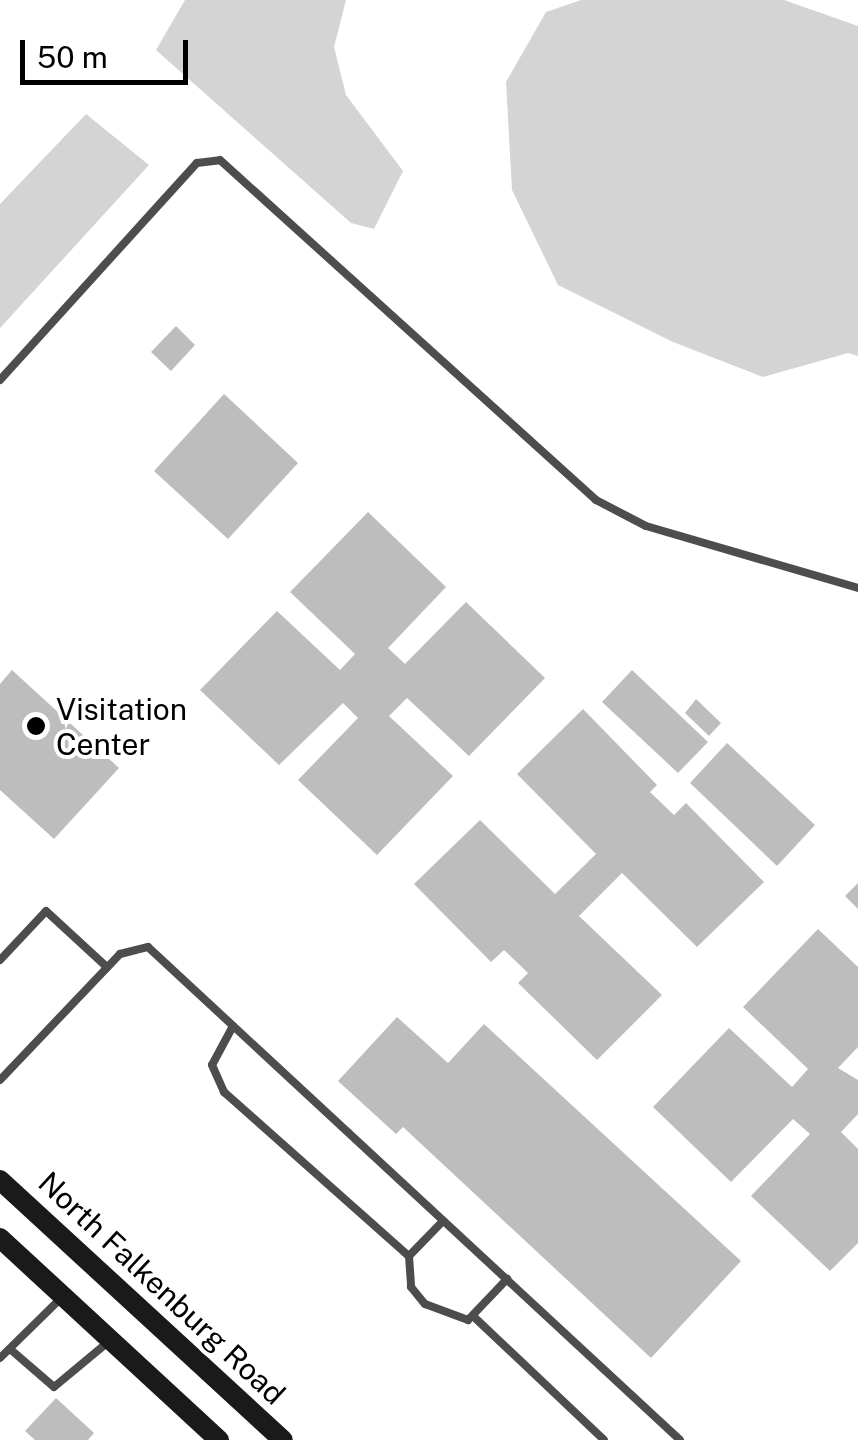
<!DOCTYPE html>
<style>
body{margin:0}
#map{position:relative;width:858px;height:1440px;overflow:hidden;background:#fff;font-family:"Public Sans",sans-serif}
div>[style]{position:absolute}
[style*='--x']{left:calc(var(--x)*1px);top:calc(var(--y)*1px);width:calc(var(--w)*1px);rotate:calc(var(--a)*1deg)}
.green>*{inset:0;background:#d4d4d4}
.building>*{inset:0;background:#bdbdbd}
.lane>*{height:8px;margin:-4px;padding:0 4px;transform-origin:4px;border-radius:4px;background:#4d4d4d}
.secondary>*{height:20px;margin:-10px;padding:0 10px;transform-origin:10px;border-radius:10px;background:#1a1a1a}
.dots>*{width:28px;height:28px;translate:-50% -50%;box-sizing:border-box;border:5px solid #fff;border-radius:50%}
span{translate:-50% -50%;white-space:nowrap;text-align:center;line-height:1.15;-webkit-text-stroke:8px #fff;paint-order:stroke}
.poi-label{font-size:30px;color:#000}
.left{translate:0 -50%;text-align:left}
.street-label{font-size:30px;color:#000}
.scale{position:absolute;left:20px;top:40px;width:168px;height:45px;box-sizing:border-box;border:5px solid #000;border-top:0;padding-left:12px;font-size:30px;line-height:35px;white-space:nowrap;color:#000;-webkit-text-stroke:8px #fff;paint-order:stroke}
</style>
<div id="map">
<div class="green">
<div style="clip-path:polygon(185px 0,346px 0,334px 47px,346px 95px,403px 171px,374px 229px,351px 223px,156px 50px)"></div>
<div style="clip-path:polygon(581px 0,784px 0,858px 26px,858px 356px,848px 353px,763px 377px,673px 342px,558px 285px,512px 190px,506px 82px,546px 12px)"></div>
<div style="clip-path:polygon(86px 114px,149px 165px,0 328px,0 204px)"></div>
</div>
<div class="building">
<div style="clip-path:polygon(176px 326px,195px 345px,171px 371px,151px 352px)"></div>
<div style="clip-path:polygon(224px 394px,298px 463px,228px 539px,154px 471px)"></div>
<div style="clip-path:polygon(368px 512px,446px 587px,388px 648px,405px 664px,466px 602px,545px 678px,469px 756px,407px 698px,389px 716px,453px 776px,377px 855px,298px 780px,358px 718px,343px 703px,279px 765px,200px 690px,277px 611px,340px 670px,355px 654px,290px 592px)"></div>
<div style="clip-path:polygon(12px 670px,119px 768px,54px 839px,0 790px,0 684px)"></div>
<div style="clip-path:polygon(632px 670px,708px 742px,678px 773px,602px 702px)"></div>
<div style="clip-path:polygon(696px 699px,721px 723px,709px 736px,685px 713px)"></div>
<div style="clip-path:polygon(583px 709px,657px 785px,650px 792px,674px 815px,686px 803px,764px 882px,697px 947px,622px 873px,579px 916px,662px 995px,597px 1060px,518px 983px,528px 973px,504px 950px,491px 962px,414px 884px,480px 820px,555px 894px,596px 854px,517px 774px)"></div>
<div style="clip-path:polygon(727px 743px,815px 825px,777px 866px,690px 783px)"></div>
<div style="clip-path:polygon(858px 883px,858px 909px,845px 896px)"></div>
<div style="clip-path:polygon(818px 929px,858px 967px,858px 1047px,838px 1068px,858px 1080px,858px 1114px,841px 1132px,858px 1149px,858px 1243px,830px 1271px,751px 1196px,810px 1134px,793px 1119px,731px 1182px,653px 1107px,729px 1028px,792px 1087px,808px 1069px,743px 1007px)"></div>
<div style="clip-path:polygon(397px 1017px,448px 1063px,484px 1024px,741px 1261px,651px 1358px,403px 1127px,396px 1134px,338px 1081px)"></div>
<div style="clip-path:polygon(56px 1398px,94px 1433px,88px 1440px,35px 1440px,25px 1431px)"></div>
</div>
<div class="lane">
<div style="--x:0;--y:380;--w:293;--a:-47.8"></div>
<div style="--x:197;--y:163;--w:23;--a:-7"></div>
<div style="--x:220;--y:160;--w:507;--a:42.12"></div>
<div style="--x:596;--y:500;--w:56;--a:27.5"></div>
<div style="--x:646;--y:526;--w:221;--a:16.3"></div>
<div style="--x:0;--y:960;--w:67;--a:-46.8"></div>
<div style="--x:46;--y:911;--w:83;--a:42.6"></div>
<div style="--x:233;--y:1026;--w:44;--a:118.3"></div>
<div style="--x:212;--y:1065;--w:30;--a:66"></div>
<div style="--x:224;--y:1092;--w:247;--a:41.6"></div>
<div style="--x:0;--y:1080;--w:174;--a:-46.4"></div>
<div style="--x:120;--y:954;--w:29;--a:-14"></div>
<div style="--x:148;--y:947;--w:725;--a:42.82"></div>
<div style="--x:443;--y:1221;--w:49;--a:134.2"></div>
<div style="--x:409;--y:1256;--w:31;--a:86"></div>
<div style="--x:411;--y:1287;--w:22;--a:51"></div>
<div style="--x:425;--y:1304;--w:46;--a:20.4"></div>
<div style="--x:468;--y:1320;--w:57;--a:-46.4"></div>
<div style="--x:473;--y:1316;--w:180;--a:43.4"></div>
<div style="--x:10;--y:1349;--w:58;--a:40.8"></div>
<div style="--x:54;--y:1387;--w:69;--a:-39.7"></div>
<div style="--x:0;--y:1358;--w:88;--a:-44.5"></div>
</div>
<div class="secondary">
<div style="--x:0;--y:1180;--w:384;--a:42.6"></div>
<div style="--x:0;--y:1238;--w:298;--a:42.7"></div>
</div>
<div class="dots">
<div style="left:36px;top:726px;background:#000"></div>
</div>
<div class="poi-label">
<span class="left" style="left:56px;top:726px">Visitation<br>Center</span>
</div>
<div class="street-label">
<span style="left:162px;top:1288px;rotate:43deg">North Falkenburg Road</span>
</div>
<div class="scale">50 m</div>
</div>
